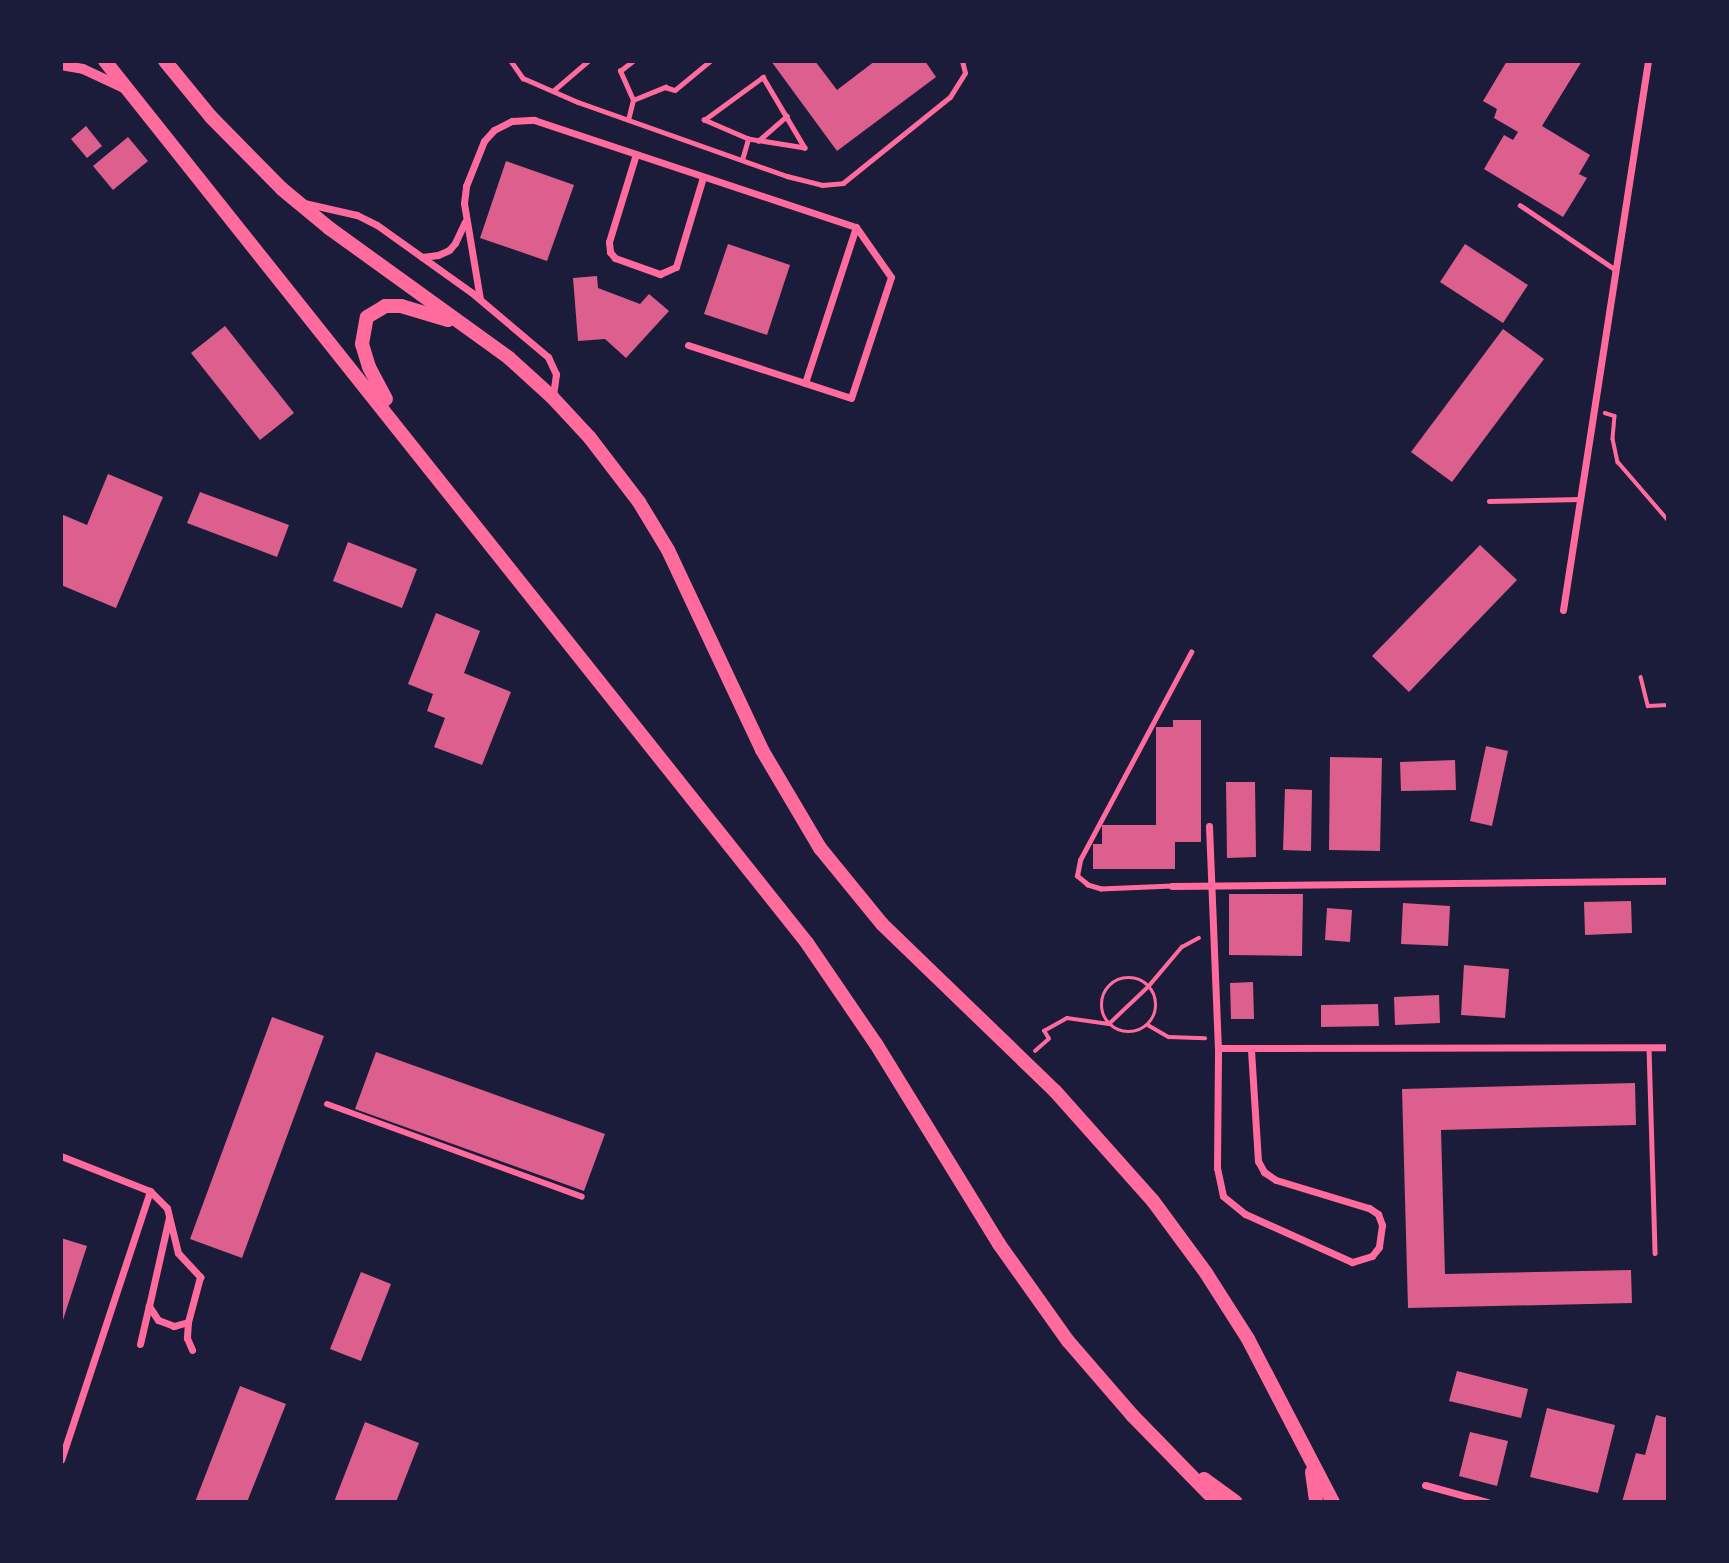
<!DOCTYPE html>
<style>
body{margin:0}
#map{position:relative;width:1729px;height:1563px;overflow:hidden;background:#1b1b3a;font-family:Raleway,sans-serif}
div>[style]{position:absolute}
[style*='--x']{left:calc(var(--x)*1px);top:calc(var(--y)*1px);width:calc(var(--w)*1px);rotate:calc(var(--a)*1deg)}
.building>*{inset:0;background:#dd5f8e}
.path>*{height:3.5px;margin:-1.75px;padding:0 1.75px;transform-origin:1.75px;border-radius:1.75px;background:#ff6b9d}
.path>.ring{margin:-1.75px;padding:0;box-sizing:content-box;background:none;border:3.5px solid #ff6b9d;border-radius:50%}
.service>*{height:4.5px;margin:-2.25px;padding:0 2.25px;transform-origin:2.25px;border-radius:2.25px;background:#ff6b9d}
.pedestrian>*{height:6px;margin:-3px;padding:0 3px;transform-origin:3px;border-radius:3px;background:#ff6b9d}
.minor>*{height:7px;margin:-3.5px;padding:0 3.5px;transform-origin:3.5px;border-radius:3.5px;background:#ff6b9d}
.tertiary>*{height:10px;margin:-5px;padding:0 5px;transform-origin:5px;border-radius:5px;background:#ff6b9d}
.primary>*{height:14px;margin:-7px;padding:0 7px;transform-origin:7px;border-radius:7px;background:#ff6b9d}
span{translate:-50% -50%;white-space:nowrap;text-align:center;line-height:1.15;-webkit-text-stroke:5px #1b1b3a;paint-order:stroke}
.frame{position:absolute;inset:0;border:63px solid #1b1b3a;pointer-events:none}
</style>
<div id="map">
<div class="building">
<div style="clip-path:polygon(771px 61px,815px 61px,837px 90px,875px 61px,925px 61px,936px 77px,837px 151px)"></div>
<div style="clip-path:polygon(1507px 61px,1582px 61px,1542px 126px,1590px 155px,1579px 174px,1587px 178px,1563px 217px,1484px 169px,1504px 135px,1513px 140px,1518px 132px,1494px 118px,1497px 109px,1483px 101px)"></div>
<div style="clip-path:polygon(86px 126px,102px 146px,87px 158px,71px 139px)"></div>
<div style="clip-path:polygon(128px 137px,148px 161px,113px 190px,93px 166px)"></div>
<div style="clip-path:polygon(506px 161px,574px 185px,547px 261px,480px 238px)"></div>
<div style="clip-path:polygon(728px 244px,790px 265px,767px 335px,704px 314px)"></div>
<div style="clip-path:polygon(1465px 244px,1528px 285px,1503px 323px,1440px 282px)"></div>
<div style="clip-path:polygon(597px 276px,598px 288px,640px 304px,649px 294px,669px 311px,626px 358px,605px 339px,578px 341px,573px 278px)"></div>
<div style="clip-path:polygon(225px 326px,294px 413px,260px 440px,191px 353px)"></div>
<div style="clip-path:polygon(1503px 329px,1544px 359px,1452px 482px,1411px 452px)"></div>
<div style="clip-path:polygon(108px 474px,163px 497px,116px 608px,61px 585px,61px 514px,87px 525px)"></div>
<div style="clip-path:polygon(200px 492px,289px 525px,277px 557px,187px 523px)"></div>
<div style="clip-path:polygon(348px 542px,417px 569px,402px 608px,333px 581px)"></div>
<div style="clip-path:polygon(1480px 545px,1517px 580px,1409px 692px,1372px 656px)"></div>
<div style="clip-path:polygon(436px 613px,480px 631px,464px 673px,511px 692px,482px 765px,434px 747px,445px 718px,427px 711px,433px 694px,408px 684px)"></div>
<div style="clip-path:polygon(1173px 720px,1201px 720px,1201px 842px,1175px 842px,1175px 869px,1093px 869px,1093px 844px,1102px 844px,1102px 825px,1156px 825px,1156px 727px,1173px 727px)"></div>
<div style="clip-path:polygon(1486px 746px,1508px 751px,1492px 826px,1470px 821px)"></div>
<div style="clip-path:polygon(1330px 757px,1382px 758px,1380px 851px,1329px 850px)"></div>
<div style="clip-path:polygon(1455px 760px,1456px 790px,1401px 791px,1400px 762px)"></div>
<div style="clip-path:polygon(1226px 782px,1255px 782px,1256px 857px,1227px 858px)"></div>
<div style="clip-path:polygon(1285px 789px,1312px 790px,1311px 851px,1283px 850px)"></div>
<div style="clip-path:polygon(1229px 894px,1303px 894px,1302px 956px,1229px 955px)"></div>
<div style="clip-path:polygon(1631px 901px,1632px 933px,1585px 935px,1584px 902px)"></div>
<div style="clip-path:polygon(1403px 903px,1450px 906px,1448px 946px,1401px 944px)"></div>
<div style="clip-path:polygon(1327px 908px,1352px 910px,1350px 942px,1325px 940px)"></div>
<div style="clip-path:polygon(1464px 965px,1509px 969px,1505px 1018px,1461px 1015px)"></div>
<div style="clip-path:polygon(1253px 982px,1254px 1019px,1231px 1019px,1230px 983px)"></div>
<div style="clip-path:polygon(1439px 995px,1440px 1023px,1395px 1025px,1394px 997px)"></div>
<div style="clip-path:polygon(1378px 1004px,1379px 1026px,1321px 1027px,1321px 1005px)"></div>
<div style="clip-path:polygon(272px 1017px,324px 1036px,242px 1258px,190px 1239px)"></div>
<div style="clip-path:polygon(376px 1052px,605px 1134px,584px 1191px,355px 1109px)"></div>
<div style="clip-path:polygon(1635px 1083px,1636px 1125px,1441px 1130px,1445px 1274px,1631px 1270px,1632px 1303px,1408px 1308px,1402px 1089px)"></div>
<div style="clip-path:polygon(61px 1238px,87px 1246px,62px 1323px,61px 1322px)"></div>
<div style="clip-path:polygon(361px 1272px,391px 1284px,361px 1361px,330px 1349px)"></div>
<div style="clip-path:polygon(1457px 1371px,1528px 1389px,1521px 1418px,1449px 1401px)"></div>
<div style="clip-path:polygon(240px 1386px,286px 1404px,247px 1502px,195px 1502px)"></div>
<div style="clip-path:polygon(1547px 1408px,1615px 1425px,1598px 1493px,1530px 1477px)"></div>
<div style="clip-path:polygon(1656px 1415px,1668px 1418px,1668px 1502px,1622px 1502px,1636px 1453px,1645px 1455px)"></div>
<div style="clip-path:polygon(365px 1422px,419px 1443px,396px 1502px,334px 1502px)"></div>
<div style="clip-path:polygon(1470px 1432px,1508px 1441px,1497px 1486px,1459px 1476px)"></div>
</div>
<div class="path">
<div style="--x:1605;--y:413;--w:10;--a:17"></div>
<div style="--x:1615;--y:416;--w:23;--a:95"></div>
<div style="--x:1613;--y:439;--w:24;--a:78"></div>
<div style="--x:1618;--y:462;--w:77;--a:49.2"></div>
<div style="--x:1641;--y:677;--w:30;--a:76"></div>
<div style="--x:1648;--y:706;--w:20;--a:-3"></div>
<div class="ring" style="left:1102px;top:978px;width:50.5px;height:50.5px"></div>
<div style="--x:1148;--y:1025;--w:24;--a:30"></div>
<div style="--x:1169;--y:1037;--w:36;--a:2"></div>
<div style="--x:1035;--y:1051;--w:18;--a:-41"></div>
<div style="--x:1049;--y:1039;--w:9;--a:-122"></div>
<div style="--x:1044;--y:1031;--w:26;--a:-29"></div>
<div style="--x:1067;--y:1018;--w:42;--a:8.1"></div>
<div style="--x:1109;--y:1024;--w:55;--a:-43.5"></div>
<div style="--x:1149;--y:986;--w:51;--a:-49.8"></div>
<div style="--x:1182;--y:947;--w:19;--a:-28"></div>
</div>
<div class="service">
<div style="--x:511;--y:61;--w:21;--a:55"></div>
<div style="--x:523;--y:78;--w:60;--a:23.6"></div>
<div style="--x:578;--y:102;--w:222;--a:19.5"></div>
<div style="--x:787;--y:176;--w:36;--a:14"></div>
<div style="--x:822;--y:185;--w:21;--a:-5"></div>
<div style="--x:843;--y:183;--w:137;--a:-38.8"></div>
<div style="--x:950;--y:97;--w:28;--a:-58"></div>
<div style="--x:965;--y:73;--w:12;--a:-104"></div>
<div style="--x:553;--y:91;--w:46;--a:-40.6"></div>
<div style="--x:633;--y:100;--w:35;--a:-22"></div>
<div style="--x:665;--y:87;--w:10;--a:17"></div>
<div style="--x:675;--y:90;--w:45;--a:-39.6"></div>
<div style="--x:628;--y:120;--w:21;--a:-76"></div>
<div style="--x:633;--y:100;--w:32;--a:-114"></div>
<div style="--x:620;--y:71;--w:16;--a:-38"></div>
<div style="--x:758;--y:141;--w:38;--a:-41"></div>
<div style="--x:742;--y:160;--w:22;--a:-74"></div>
<div style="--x:748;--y:139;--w:48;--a:-156.6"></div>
<div style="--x:704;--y:120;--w:73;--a:-36.1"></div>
<div style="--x:763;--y:77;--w:82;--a:59.4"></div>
<div style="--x:805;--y:148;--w:58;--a:-171"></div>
<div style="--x:1520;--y:205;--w:116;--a:34.1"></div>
<div style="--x:1489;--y:501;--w:91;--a:-1.3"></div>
<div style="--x:1172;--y:886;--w:71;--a:177.6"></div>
<div style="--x:1101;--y:889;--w:14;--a:-163"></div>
<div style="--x:1088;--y:885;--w:14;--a:-141"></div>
<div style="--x:1077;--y:876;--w:16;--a:-79"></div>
<div style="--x:1080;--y:860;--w:236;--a:-61.9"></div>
<div style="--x:1649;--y:1048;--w:205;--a:88.3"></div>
</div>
<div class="pedestrian">
<div style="--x:327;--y:1104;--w:271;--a:20"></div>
</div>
<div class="minor">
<div style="--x:636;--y:154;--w:92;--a:107.1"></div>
<div style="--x:609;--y:242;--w:10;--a:84"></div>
<div style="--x:610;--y:252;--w:8;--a:50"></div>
<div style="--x:615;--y:258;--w:48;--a:19.6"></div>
<div style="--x:660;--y:274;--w:17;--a:-24"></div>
<div style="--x:676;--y:267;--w:94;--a:-73.3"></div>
<div style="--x:304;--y:203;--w:54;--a:12.8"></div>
<div style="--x:357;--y:215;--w:22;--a:27"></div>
<div style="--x:377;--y:225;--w:115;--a:35.5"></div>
<div style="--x:471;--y:292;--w:101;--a:40.2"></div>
<div style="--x:548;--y:357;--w:19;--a:65"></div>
<div style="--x:556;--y:374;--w:22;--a:98"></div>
<div style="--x:422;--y:257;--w:16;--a:-7"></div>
<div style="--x:438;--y:255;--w:12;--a:-24"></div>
<div style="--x:449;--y:250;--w:9;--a:-49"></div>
<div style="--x:455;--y:243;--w:23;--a:-65"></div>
<div style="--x:480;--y:299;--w:97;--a:-99.5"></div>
<div style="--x:464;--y:203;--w:17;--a:-83"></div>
<div style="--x:466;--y:186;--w:48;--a:-68.2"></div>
<div style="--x:484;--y:141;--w:15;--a:-48"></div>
<div style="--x:494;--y:130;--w:20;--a:-27"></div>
<div style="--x:512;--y:121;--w:22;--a:-3"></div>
<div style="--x:534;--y:120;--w:339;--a:18.4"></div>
<div style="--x:856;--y:227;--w:61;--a:55"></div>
<div style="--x:891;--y:277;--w:127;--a:108.3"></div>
<div style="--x:851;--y:398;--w:48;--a:-161.9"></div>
<div style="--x:805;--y:383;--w:164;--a:-71.9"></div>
<div style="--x:688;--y:345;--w:123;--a:18"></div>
<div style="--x:1563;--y:610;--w:556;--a:-81.2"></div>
<div style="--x:1209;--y:826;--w:222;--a:87.7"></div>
<div style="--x:1172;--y:886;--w:496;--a:-0.6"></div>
<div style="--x:1251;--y:1050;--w:111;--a:86.4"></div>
<div style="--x:1258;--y:1161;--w:13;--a:61"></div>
<div style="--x:1264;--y:1172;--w:14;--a:34"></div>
<div style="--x:1276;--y:1180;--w:97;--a:16.8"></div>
<div style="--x:1369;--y:1208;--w:11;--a:34"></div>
<div style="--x:1378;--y:1214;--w:12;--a:70"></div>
<div style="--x:1382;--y:1225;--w:22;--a:98"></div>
<div style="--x:1379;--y:1247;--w:11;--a:128"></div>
<div style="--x:1372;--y:1256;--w:21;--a:163"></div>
<div style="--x:1352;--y:1262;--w:117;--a:-155.8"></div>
<div style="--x:1245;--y:1214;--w:28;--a:-141"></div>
<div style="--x:1223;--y:1196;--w:29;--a:-102"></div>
<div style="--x:1217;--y:1168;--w:120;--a:-89.5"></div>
<div style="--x:1218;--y:1048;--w:450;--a:-0.1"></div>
<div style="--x:61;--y:1156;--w:96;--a:21.5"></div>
<div style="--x:150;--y:1191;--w:283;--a:108.3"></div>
<div style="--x:150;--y:1191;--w:24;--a:45"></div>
<div style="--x:167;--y:1208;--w:46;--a:76.3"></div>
<div style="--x:178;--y:1253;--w:33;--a:47"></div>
<div style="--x:200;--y:1277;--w:47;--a:104.9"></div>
<div style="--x:188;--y:1322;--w:15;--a:164"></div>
<div style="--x:174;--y:1326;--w:17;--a:-159"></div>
<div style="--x:158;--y:1320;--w:17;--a:-123"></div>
<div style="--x:149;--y:1306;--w:91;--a:-77.3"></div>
<div style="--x:188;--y:1322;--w:16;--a:94"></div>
<div style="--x:187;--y:1338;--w:13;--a:67"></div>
<div style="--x:140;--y:1344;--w:39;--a:-77"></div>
<div style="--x:1425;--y:1485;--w:64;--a:15.3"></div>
</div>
<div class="tertiary">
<div style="--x:61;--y:65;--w:22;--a:10"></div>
<div style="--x:83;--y:69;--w:45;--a:24.9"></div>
</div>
<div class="primary">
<div style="--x:105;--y:61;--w:1127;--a:51.48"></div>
<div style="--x:807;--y:943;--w:122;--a:55.7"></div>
<div style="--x:876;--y:1044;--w:235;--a:58.4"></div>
<div style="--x:999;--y:1244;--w:119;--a:54.6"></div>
<div style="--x:1068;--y:1341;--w:98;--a:49.1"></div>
<div style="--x:1132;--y:1415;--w:122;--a:45.7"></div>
<div style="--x:165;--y:61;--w:72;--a:50.6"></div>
<div style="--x:211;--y:117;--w:101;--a:45.4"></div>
<div style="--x:282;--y:189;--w:61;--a:39.7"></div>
<div style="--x:329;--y:228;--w:222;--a:35.8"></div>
<div style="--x:509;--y:358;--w:58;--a:42.2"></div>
<div style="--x:552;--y:397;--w:56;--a:47.2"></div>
<div style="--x:590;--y:438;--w:81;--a:52.6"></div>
<div style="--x:639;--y:502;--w:56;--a:58.9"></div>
<div style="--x:668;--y:550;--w:221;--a:64.8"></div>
<div style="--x:762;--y:750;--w:114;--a:59.4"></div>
<div style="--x:820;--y:848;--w:98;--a:50.8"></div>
<div style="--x:882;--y:924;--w:240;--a:44"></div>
<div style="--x:1055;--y:1091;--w:147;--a:48.3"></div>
<div style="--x:1153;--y:1201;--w:89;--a:53.6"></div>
<div style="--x:1206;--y:1273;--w:78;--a:57.5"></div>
<div style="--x:1248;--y:1339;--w:184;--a:62.5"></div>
<div style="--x:386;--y:399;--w:36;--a:-118"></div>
<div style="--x:369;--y:367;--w:24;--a:-107"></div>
<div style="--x:362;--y:344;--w:27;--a:-80"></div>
<div style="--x:367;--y:317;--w:21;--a:-31"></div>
<div style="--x:385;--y:306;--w:16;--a:0"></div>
<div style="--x:401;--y:306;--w:49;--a:16.6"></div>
<div style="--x:1312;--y:1472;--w:30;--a:82"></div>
<div style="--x:1204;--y:1479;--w:39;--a:36"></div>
</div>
<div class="frame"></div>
</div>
